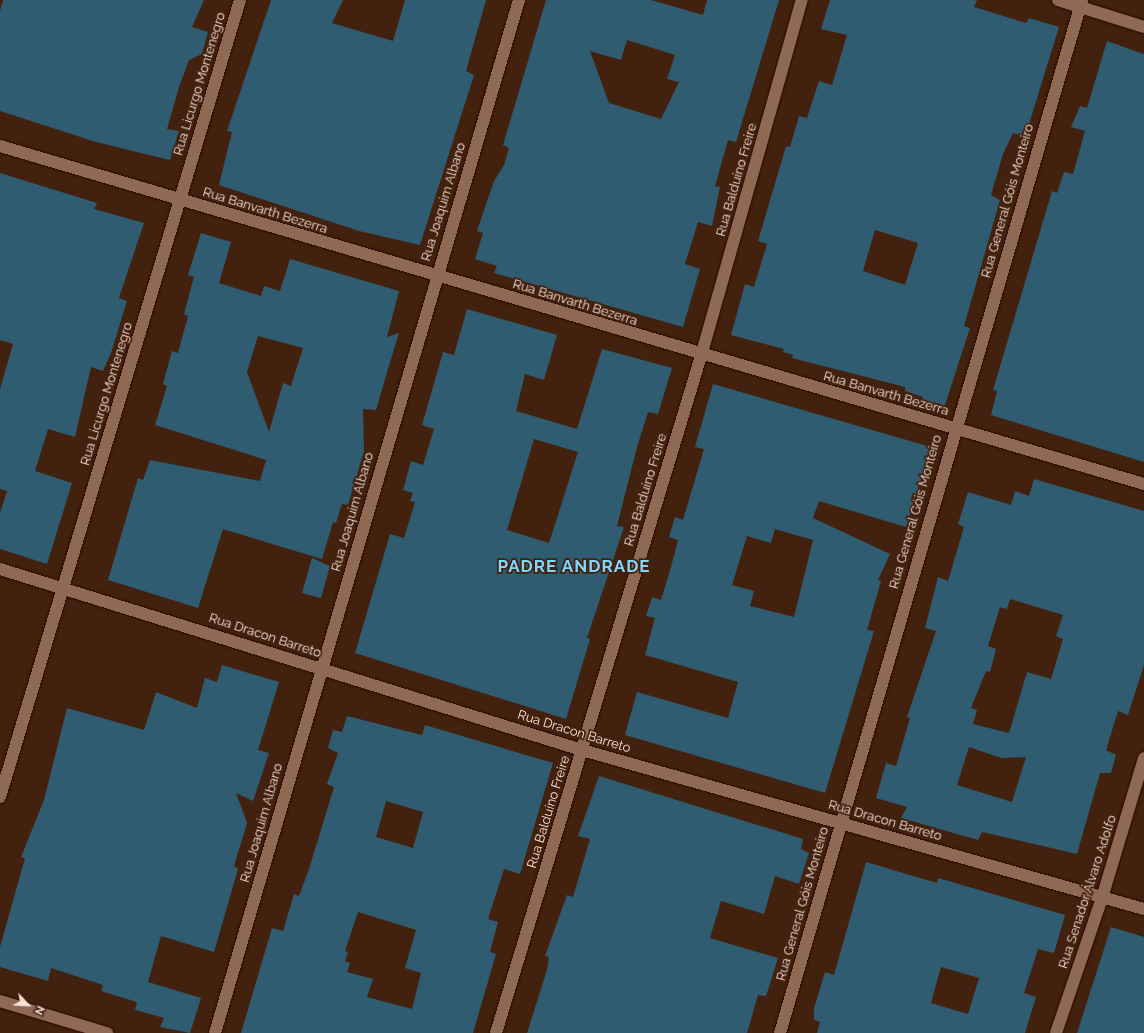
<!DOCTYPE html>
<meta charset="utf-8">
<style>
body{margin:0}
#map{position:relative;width:1144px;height:1033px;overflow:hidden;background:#43210f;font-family:Raleway,sans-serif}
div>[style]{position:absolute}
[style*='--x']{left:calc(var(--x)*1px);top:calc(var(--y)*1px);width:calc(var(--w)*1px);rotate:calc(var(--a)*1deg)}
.building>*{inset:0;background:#2f5c70}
.roads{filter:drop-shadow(0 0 1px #280900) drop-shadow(0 0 1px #280900)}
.minor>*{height:12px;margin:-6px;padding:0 6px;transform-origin:6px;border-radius:6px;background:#906955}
span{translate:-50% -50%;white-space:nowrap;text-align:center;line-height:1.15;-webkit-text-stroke:3.5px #43210f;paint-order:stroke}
.street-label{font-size:13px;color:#f8e1d6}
.district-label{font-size:17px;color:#7fd7fd;font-weight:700;letter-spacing:1px}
.north{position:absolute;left:8px;top:985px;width:40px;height:40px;-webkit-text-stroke:3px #43210f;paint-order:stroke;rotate:115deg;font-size:11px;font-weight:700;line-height:16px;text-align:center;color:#f8e1d6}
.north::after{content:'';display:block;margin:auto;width:14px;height:18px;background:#f8e1d6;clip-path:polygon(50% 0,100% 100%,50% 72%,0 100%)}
</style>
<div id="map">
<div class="building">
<div style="clip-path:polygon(3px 0,204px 0,192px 27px,208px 32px,202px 54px,189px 60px,179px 87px,167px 129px,179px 131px,170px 160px,96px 142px,0 111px,0 11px)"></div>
<div style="clip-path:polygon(271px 0,343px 0,332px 23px,393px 41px,405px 0,486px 0,466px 71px,474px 75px,420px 245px,359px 231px,219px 185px,232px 132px,227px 131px)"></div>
<div style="clip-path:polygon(evenodd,546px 0,651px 0,703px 15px,707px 0,779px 0,736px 142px,728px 140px,715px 186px,720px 187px,712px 226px,698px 222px,685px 264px,700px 269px,683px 327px,494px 273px,497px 266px,475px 259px,483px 233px,477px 231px,494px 181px,504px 165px,509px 148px,503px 145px,546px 0,627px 40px,675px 55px,667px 79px,679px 82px,661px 119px,609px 103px,590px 51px,621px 60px,627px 40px)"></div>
<div style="clip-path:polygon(evenodd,830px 0,977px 0,974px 7px,1026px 23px,1029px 18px,1059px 27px,1025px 137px,1013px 133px,1003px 154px,991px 195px,1000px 200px,964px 326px,970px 328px,944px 408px,922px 401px,923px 397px,905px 391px,905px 387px,792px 358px,793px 355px,783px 352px,784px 349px,731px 335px,745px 284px,754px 287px,767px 244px,758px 241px,786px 146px,790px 147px,799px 116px,807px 118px,819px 81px,832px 85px,847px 35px,821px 29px,830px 0,875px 230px,918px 243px,905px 285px,863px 271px,875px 230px)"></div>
<div style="clip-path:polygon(1107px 41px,1144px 54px,1144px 462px,991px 415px,997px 391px,993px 390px,1052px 191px,1057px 193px,1064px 172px,1073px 174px,1085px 131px,1071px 127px,1080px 106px,1087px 108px)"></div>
<div style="clip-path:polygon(0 173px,97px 203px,94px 209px,144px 223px,119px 298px,127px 301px,111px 353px,103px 371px,91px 367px,75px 437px,48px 429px,35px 471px,72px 483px,47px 564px,0 549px,0 513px,7px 491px,0 489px,0 389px,13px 344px,0 340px)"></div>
<div style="clip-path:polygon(evenodd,201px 233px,231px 242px,219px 283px,261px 296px,264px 286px,280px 291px,290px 259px,399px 291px,387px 337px,399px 333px,387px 372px,376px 410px,363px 409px,364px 451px,348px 505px,342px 504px,336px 523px,333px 522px,322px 559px,223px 529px,198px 608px,108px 580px,138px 478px,143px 480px,150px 460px,260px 481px,266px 460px,155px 425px,167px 386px,163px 384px,172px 351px,178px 353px,188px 316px,184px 314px,194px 277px,188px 275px,201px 233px,258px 336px,303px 348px,291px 386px,283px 383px,269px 432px,247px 372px,258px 336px)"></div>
<div style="clip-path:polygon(evenodd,467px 309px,557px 335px,544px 380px,525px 374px,516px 411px,577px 429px,602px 349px,672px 368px,658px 414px,648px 412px,637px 447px,617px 526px,624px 527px,587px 638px,590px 639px,566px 719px,355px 653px,390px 534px,404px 538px,415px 502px,410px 501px,413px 493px,403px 490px,411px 461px,423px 465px,434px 429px,422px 425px,443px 352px,454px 355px,467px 309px,534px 439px,578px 452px,549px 543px,507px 530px,534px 439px)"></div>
<div style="clip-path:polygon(evenodd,713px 384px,931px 447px,906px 527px,819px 501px,813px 518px,890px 554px,878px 580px,881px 581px,867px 630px,874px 631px,825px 793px,625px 735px,637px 692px,728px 718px,738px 682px,645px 655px,655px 618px,646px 616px,652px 597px,661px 600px,671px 567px,678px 540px,669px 537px,675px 517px,683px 520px,704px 449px,695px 447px,713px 384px,775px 529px,813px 540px,794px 617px,750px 606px,754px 591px,732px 585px,747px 536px,771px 543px,775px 529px)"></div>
<div style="clip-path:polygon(evenodd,1034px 479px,1144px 511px,1144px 665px,1128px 715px,1118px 711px,1106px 750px,1116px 755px,1111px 773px,1100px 773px,1077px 854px,982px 832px,978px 840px,901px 818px,907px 807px,876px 798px,886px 763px,896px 766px,910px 718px,907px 717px,936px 631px,925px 628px,938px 577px,948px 581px,964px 527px,958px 524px,968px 492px,1011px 505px,1015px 491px,1029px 496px,1034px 479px,1010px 599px,1063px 615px,1056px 636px,1063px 639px,1051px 679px,1027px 672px,1009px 733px,973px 724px,977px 710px,971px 708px,986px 671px,990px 672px,996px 649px,988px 646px,1000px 607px,1007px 609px,1010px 599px,1034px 479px,969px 747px,1001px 758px,1026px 757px,1012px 802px,957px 785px,969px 747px)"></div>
<div style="clip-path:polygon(312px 558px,330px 566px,321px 598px,302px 593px)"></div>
<div style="clip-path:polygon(222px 665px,279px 682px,258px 750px,269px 753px,253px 801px,236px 793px,247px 823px,234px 866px,238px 869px,214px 952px,161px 936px,148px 982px,201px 998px,190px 1033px,160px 1027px,164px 1018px,135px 1010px,137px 1002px,101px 991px,103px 985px,51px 968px,48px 981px,0 967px,0 947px,25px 858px,21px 857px,44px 800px,67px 708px,144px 730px,156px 692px,197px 708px,205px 678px,217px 682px)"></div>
<div style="clip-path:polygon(evenodd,347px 716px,422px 735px,425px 725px,553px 763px,520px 874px,504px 869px,488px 919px,498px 922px,490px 952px,496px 954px,473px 1033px,241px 1033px,272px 928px,283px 931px,294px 894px,299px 896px,309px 869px,334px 787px,327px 784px,338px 753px,328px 748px,333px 730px,342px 732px,347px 716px,386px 801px,423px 812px,413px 848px,376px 837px,386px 801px,347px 716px,358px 912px,416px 930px,405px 968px,421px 973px,412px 1009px,367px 997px,373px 979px,347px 972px,350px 963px,345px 961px,348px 952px,345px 951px,358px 912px)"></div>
<div style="clip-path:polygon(599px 776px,803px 839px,801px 849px,809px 853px,799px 884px,775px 876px,764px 914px,721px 901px,710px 938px,778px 958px,766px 996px,758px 995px,747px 1033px,527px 1033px,547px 970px,549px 957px,545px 956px,567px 895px,573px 897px,590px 839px,578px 836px)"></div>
<div style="clip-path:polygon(evenodd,866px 862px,937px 883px,938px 878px,1065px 915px,1054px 953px,1038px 949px,1024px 993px,1036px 997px,1025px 1033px,817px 1033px,820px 1022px,814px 1020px,814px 1008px,825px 972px,834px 975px,866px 862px,941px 967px,979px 978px,968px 1014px,931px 1003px,941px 967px)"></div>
<div style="clip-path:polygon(1111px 927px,1144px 937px,1144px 1033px,1077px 1033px)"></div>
</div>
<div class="roads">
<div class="minor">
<div style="--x:1058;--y:0;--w:90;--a:17.4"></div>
<div style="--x:0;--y:146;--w:1193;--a:16.46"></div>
<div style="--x:0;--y:569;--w:609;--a:17.28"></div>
<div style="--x:582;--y:750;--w:584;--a:15.8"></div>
<div style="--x:0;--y:797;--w:832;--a:-73.24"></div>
<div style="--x:0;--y:1001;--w:112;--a:16.7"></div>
<div style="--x:215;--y:1033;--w:1077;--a:-73.6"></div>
<div style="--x:496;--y:1033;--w:707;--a:-73.15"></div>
<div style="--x:701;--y:356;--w:370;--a:-74.2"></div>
<div style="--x:780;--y:1033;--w:1076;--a:-73.7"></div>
<div style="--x:1056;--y:1033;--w:143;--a:-71.2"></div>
<div style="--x:1102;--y:898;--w:146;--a:-73.3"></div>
</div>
</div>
<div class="street-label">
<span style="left:200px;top:84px;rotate:-73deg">Rua Licurgo Montenegro</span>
<span style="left:737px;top:180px;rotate:-74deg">Rua Balduíno Freire</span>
<span style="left:1008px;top:201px;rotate:-74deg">Rua General Góis Monteiro</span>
<span style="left:444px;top:202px;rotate:-73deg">Rua Joaquim Albano</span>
<span style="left:265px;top:211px;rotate:17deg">Rua Banvarth Bezerra</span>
<span style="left:575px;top:303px;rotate:17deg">Rua Banvarth Bezerra</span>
<span style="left:107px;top:394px;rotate:-73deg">Rua Licurgo Montenegro</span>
<span style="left:886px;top:394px;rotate:16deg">Rua Banvarth Bezerra</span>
<span style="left:646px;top:490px;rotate:-73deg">Rua Balduíno Freire</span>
<span style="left:353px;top:512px;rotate:-74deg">Rua Joaquim Albano</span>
<span style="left:916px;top:512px;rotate:-74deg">Rua General Góis Monteiro</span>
<span style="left:265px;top:636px;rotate:18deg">Rua Dracon Barreto</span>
<span style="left:574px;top:732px;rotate:17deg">Rua Dracon Barreto</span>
<span style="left:549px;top:812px;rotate:-73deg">Rua Balduíno Freire</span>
<span style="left:885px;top:821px;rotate:16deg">Rua Dracon Barreto</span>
<span style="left:262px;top:823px;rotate:-74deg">Rua Joaquim Albano</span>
<span style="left:1088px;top:892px;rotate:-72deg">Rua Senador Álvaro Adolfo</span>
<span style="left:803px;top:904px;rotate:-74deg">Rua General Góis Monteiro</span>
</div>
<div class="district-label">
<span style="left:574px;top:567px">PADRE ANDRADE</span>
</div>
<div class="north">N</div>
</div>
